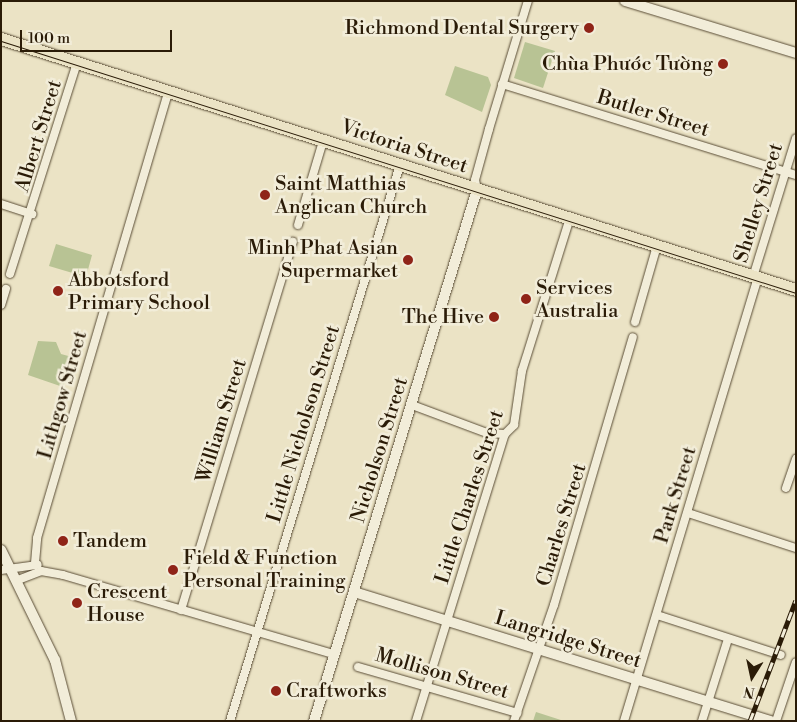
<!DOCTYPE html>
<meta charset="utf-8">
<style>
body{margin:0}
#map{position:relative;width:797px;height:722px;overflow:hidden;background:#ebe3c5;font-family:"Libre Bodoni",serif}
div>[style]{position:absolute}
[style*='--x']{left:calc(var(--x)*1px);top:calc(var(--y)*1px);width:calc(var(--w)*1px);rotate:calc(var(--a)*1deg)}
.green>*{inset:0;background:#b8c394}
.roads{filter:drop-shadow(0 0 1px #5a4d36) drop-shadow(0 0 1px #5a4d36)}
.minor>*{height:8px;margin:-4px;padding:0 4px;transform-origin:4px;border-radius:4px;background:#f2edd9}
.tertiary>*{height:10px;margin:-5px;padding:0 5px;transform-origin:5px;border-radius:5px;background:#f2edd9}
.primary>*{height:12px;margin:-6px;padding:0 6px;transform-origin:6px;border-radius:6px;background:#ebe3c5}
.tram>*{height:1px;margin:-0.5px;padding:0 0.5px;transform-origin:0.5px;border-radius:0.5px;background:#2a1b07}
.rail>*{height:5px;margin-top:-2.5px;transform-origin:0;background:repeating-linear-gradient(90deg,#f2edd9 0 9px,#2a1b07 0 18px);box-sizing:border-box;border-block:1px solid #2a1b07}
.dots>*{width:14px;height:14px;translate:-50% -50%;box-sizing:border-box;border:2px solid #f2edd9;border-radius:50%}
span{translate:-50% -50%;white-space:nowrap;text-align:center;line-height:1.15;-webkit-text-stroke:5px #f2edd9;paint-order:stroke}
.poi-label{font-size:20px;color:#2a1b07}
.right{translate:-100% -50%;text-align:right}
.left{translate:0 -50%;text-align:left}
.street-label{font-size:20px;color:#2a1b07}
.frame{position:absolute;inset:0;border:2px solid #2a1b07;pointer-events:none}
.north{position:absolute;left:727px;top:652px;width:50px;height:50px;-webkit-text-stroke:4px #f2edd9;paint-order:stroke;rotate:190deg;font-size:14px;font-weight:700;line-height:20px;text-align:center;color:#2a1b07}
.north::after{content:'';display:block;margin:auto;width:18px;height:22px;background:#2a1b07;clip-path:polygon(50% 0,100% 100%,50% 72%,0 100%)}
.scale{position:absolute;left:20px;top:30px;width:152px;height:22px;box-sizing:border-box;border:2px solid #2a1b07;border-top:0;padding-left:6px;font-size:15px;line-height:18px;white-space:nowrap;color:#2a1b07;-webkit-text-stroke:4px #f2edd9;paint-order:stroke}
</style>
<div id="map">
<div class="green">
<div style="clip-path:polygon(525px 42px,555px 51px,543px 88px,514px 78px)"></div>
<div style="clip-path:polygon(455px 66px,488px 77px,491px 85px,482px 112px,445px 95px)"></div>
<div style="clip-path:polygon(56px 244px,92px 255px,86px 277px,49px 266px)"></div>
<div style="clip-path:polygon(38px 341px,56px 342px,61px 354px,72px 357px,63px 387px,28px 375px)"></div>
<div style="clip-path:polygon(536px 712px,564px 721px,533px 721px)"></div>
</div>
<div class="roads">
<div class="minor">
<div style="--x:502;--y:84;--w:308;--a:17.2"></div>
<div style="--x:477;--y:190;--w:10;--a:-101"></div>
<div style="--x:475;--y:180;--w:53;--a:-74.6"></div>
<div style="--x:489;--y:129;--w:134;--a:-73.1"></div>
<div style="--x:1;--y:204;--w:33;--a:18"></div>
<div style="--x:298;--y:225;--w:88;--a:-73.4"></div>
<div style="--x:10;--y:274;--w:221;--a:-72.4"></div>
<div style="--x:753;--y:277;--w:145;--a:-72.8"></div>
<div style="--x:1;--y:305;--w:17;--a:-73"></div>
<div style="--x:635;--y:322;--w:79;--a:-73.9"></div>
<div style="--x:412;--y:405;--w:80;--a:20.5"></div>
<div style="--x:487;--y:433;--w:18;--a:3"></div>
<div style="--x:786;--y:488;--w:31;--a:-71"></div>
<div style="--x:688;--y:513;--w:114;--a:18"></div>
<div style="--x:35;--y:563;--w:25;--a:-85"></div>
<div style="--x:37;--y:538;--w:465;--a:-73.6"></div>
<div style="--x:1;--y:570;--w:37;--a:-8"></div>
<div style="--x:18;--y:580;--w:25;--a:-21"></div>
<div style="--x:41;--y:571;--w:22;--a:10"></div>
<div style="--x:63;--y:575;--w:281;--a:16.3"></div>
<div style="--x:181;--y:610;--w:385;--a:-73.1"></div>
<div style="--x:657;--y:615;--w:130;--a:17.9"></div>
<div style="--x:358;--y:667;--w:166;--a:16.1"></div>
<div style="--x:230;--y:721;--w:581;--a:-73"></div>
<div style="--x:416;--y:721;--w:300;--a:-72.8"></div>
<div style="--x:505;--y:434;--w:13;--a:-45"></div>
<div style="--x:514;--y:425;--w:55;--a:-81.6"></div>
<div style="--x:522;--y:371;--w:154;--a:-72.6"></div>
<div style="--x:514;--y:721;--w:123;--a:-71"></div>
<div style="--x:554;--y:605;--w:279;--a:-73.6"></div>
<div style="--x:624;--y:721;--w:463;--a:-73.2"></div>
<div style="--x:702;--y:721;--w:86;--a:-72.4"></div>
<div style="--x:776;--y:721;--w:62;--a:-71.3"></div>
</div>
<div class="tertiary">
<div style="--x:625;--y:1;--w:179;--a:16.9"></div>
<div style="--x:1;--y:550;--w:123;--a:63.9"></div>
<div style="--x:55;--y:660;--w:63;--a:75.3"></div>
<div style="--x:354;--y:592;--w:436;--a:17.2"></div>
<div style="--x:314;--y:721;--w:555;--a:-72.94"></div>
</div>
<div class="primary">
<div style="--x:1;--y:39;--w:834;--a:17.52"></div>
</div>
</div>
<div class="tram">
<div style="--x:1;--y:41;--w:834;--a:17.59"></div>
</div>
<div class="rail">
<div style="--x:750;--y:721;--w:129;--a:-69.2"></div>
</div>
<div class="dots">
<div style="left:589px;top:28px;background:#8f2418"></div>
<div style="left:723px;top:64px;background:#8f2418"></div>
<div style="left:265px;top:195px;background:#8f2418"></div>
<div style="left:408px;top:260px;background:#8f2418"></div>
<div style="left:58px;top:291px;background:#8f2418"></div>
<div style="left:526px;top:299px;background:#8f2418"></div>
<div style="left:494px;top:317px;background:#8f2418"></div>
<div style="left:63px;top:541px;background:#8f2418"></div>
<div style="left:173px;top:570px;background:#8f2418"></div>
<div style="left:77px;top:603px;background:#8f2418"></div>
<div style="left:276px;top:691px;background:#8f2418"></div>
</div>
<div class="poi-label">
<span class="right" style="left:579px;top:28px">Richmond Dental Surgery</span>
<span class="right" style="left:713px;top:64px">Chùa Phước Tường</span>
<span class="left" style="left:275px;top:196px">Saint Matthias<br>Anglican Church</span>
<span class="right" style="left:398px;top:260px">Minh Phat Asian<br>Supermarket</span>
<span class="left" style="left:68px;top:292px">Abbotsford<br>Primary School</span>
<span class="left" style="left:536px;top:300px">Services<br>Australia</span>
<span class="right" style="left:484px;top:317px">The Hive</span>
<span class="left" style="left:73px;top:541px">Tandem</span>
<span class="left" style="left:183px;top:570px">Field &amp; Function<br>Personal Training</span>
<span class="left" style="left:87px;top:604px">Crescent<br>House</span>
<span class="left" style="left:286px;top:691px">Craftworks</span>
</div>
<div class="street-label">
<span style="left:653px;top:114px;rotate:17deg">Butler Street</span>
<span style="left:39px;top:136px;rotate:-73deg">Albert Street</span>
<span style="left:404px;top:147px;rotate:18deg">Victoria Street</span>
<span style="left:759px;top:203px;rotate:-73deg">Shelley Street</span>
<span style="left:63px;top:395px;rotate:-74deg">Lithgow Street</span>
<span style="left:222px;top:421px;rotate:-73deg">William Street</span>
<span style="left:304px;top:424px;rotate:-73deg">Little Nicholson Street</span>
<span style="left:380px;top:450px;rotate:-73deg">Nicholson Street</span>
<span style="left:676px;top:495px;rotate:-73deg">Park Street</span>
<span style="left:470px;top:497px;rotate:-72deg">Little Charles Street</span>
<span style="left:562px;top:525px;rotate:-73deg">Charles Street</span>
<span style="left:568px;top:640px;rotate:17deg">Langridge Street</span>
<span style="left:442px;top:674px;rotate:16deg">Mollison Street</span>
</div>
<div class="frame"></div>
<div class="north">N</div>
<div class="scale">100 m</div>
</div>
